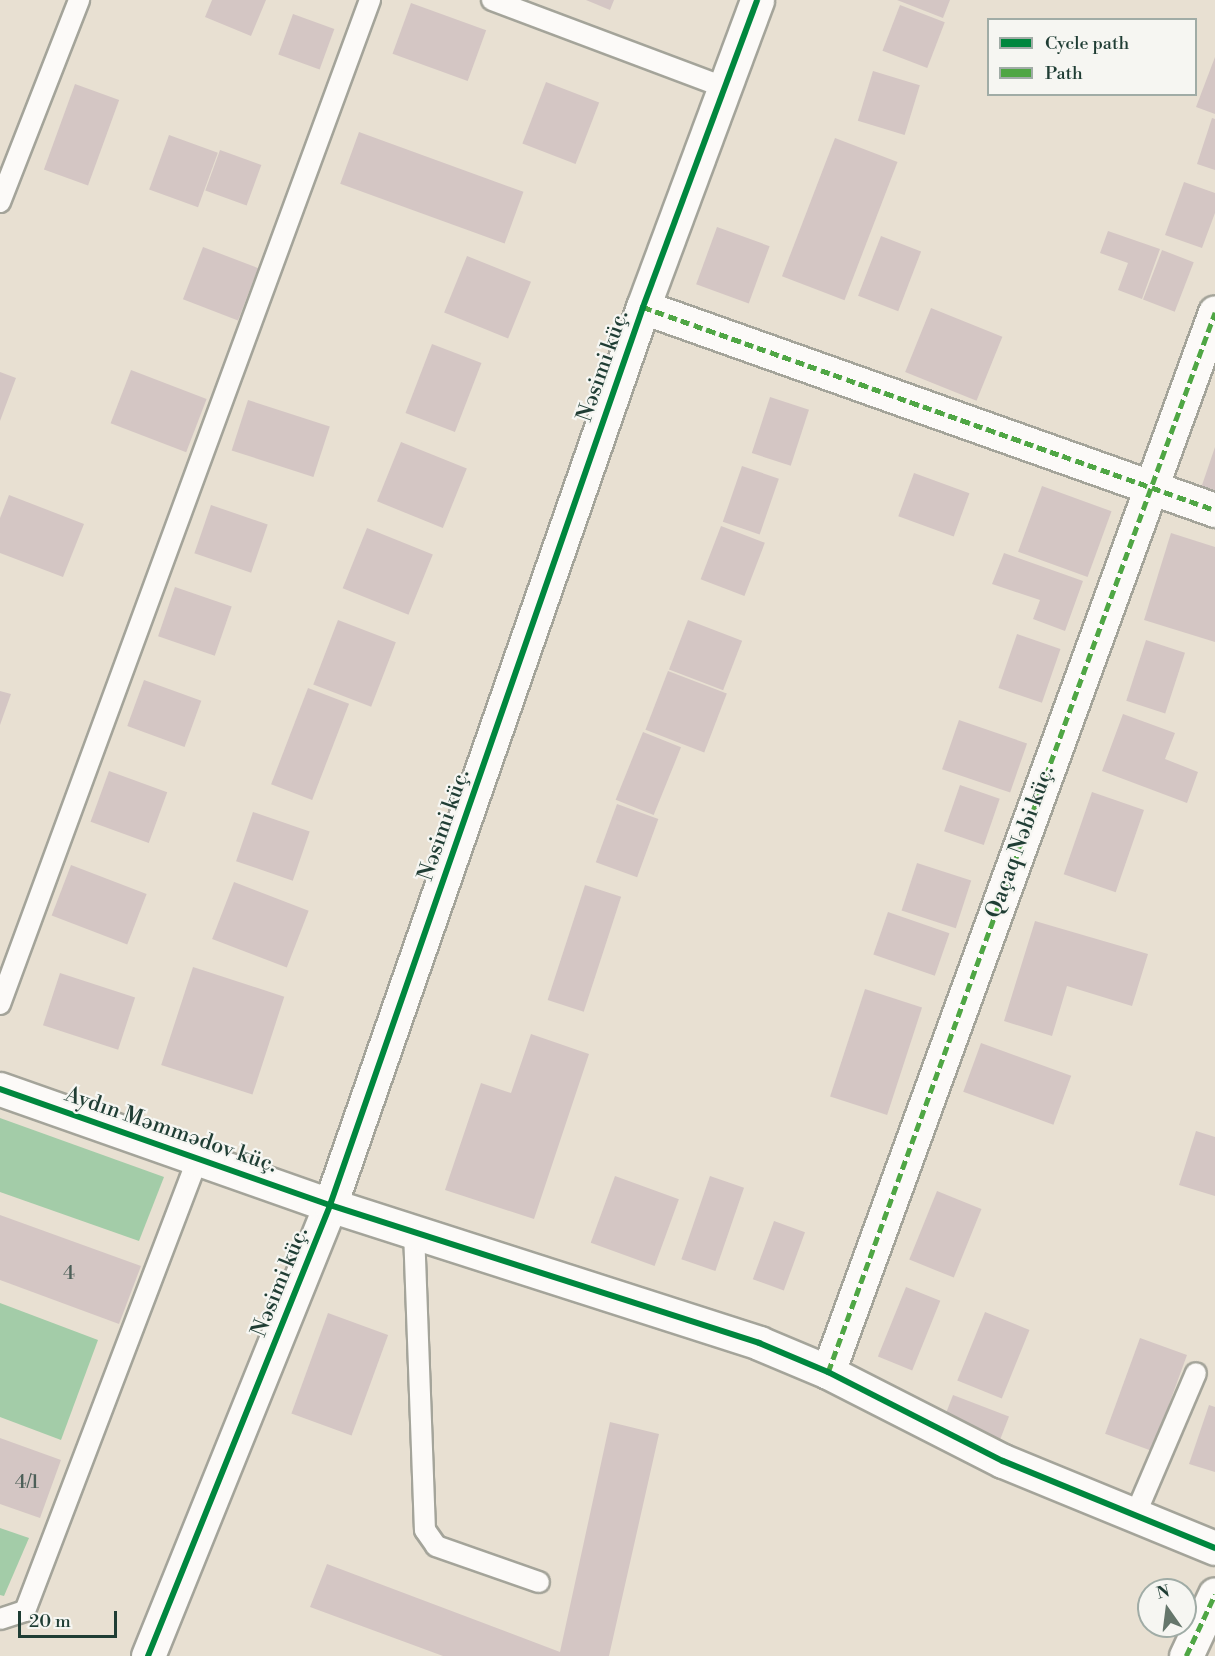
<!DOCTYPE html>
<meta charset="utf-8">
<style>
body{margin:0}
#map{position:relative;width:1215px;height:1656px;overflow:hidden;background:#e8e0d2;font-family:"Libre Bodoni",serif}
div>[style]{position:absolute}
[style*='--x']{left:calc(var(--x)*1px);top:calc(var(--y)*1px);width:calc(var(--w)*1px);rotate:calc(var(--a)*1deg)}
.forest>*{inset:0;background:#a3cca8}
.building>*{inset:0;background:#d4c6c4;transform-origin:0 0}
.roads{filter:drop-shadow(2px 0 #a4a49a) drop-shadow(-2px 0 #a4a49a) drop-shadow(0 2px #a4a49a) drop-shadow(0 -2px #a4a49a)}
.service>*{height:20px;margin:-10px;padding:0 10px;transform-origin:10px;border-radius:10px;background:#fcfaf8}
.minor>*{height:33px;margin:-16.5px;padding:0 16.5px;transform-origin:16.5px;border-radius:16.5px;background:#fcfaf8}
.tertiary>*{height:33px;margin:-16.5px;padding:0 16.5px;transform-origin:16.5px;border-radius:16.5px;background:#fcfaf8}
.quiet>*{height:4.5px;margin-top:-2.25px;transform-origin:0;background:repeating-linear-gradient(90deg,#4fa644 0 9px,transparent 0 13.5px)}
.cycleway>*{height:6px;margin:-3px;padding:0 3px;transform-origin:3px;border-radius:3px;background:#00873e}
span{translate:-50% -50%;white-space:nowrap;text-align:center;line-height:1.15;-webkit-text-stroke:4.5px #f6f6f2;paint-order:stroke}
.number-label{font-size:20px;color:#4c5f58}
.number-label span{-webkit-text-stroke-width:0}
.street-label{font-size:22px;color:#1f3d34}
.legend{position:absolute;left:987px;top:18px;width:210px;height:78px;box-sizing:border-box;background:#f6f6f2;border:2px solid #a0aca6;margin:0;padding:8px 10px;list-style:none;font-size:18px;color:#1f3d34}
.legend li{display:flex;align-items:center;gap:12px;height:30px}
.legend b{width:30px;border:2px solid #a0aca6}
.north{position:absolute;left:1137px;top:1578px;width:60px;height:60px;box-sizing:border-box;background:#f6f6f2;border:2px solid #a0aca6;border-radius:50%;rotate:346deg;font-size:16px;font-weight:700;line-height:24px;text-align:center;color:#1f3d34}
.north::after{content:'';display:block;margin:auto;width:21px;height:27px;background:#65766b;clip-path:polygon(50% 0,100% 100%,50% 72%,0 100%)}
.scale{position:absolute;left:18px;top:1611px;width:99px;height:27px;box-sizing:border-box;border:3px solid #1f3d34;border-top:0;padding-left:8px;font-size:18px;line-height:21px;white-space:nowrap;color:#1f3d34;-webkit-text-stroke:4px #f6f6f2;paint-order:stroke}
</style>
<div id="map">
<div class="forest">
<i style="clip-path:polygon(0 1118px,164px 1177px,139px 1241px,0 1192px)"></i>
<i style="clip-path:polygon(0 1303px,98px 1340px,61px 1440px,0 1417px)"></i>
<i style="clip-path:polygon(0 1528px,29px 1538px,4px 1596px,0 1595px)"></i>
</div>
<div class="building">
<i style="clip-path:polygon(212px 0,266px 0,251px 36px,205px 17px)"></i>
<i style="clip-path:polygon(586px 0,614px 0,610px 10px)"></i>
<i style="clip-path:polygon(897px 0,950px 0,943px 18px)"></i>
<i style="left:411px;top:3px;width:80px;height:54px;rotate:20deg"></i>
<i style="left:900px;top:5px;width:48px;height:49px;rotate:21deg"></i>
<i style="left:293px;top:14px;width:44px;height:43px;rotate:20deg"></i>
<i style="clip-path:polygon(1215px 57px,1215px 114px,1196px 107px)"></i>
<i style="left:873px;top:71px;width:49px;height:52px;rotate:17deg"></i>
<i style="left:546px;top:82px;width:57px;height:66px;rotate:21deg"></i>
<i style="left:75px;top:84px;width:47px;height:91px;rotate:20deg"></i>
<i style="clip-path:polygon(1212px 118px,1215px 119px,1215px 170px,1197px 164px)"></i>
<i style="left:359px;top:132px;width:175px;height:55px;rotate:20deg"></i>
<i style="left:169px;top:135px;width:52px;height:58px;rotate:20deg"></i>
<i style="left:835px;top:138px;width:67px;height:148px;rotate:21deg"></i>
<i style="left:220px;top:150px;width:44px;height:43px;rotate:20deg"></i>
<i style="clip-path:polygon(1184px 182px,1215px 193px,1215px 213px,1202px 248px,1165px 235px)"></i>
<i style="left:717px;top:227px;width:56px;height:61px;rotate:20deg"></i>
<i style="clip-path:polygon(1108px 231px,1160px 249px,1142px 299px,1118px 290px,1128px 263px,1100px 253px)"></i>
<i style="left:881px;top:236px;width:43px;height:64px;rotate:21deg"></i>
<i style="left:203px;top:247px;width:59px;height:56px;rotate:21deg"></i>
<i style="left:1162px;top:250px;width:34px;height:53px;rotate:21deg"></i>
<i style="left:467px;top:256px;width:69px;height:61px;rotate:22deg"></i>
<i style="left:931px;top:308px;width:77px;height:69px;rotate:22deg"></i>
<i style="left:432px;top:344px;width:53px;height:74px;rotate:21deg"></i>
<i style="left:131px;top:370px;width:81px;height:57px;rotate:21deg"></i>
<i style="clip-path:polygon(0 372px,16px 378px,0 421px)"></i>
<i style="left:770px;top:397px;width:41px;height:59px;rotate:18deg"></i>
<i style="left:248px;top:400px;width:86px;height:53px;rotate:18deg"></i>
<i style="left:401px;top:442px;width:71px;height:64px;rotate:22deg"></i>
<i style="clip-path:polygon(1215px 447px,1215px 496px,1200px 491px)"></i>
<i style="left:742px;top:466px;width:39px;height:59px;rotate:19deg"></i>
<i style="left:914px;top:473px;width:59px;height:46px;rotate:20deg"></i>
<i style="left:1042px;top:486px;width:74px;height:70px;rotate:20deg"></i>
<i style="clip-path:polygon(9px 495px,84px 524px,63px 577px,0 553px,0 518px)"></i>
<i style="left:211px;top:505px;width:60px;height:51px;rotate:19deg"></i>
<i style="left:721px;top:526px;width:47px;height:57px;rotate:21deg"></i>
<i style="left:367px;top:528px;width:71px;height:65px;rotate:22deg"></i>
<i style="clip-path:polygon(1171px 533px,1215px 547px,1215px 642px,1144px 620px)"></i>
<i style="clip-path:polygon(1004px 553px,1083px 581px,1065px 631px,1033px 619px,1040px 600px,992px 584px)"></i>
<i style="left:175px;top:587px;width:60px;height:52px;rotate:19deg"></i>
<i style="left:338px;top:620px;width:62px;height:69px;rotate:21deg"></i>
<i style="left:688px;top:620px;width:58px;height:53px;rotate:21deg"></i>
<i style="left:1017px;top:634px;width:46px;height:57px;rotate:19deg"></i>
<i style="left:1146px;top:640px;width:41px;height:64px;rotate:18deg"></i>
<i style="left:668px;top:671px;width:63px;height:63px;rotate:21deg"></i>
<i style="left:144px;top:680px;width:61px;height:49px;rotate:20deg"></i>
<i style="left:308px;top:688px;width:44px;height:103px;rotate:21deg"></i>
<i style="clip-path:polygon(0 691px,11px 694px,0 725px)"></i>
<i style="clip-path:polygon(1123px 714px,1175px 733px,1165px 759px,1198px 772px,1187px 803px,1102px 771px)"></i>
<i style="left:959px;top:720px;width:72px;height:52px;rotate:19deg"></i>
<i style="left:643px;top:732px;width:41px;height:73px;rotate:22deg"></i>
<i style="left:109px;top:771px;width:62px;height:54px;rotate:20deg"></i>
<i style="left:960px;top:785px;width:42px;height:49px;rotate:19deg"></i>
<i style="left:1092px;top:792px;width:55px;height:87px;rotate:19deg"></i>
<i style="left:617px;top:804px;width:44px;height:62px;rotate:20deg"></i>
<i style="left:253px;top:812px;width:60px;height:52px;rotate:19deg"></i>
<i style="left:917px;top:863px;width:57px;height:50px;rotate:18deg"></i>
<i style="left:71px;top:865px;width:81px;height:54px;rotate:21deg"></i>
<i style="left:234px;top:882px;width:80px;height:61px;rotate:21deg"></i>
<i style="left:585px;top:885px;width:38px;height:121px;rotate:18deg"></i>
<i style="left:888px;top:912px;width:65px;height:45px;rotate:19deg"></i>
<i style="clip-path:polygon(1035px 921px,1148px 954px,1132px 1006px,1067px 986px,1052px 1036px,1004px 1021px)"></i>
<i style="left:193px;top:967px;width:96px;height:103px;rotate:18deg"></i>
<i style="left:60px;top:973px;width:79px;height:55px;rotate:18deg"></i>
<i style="left:865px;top:989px;width:60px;height:113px;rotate:18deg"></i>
<i style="clip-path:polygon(531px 1034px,589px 1054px,534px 1219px,445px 1190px,481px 1083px,511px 1093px)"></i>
<i style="left:981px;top:1043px;width:96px;height:52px;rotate:20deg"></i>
<i style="clip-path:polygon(1196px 1131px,1215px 1137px,1215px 1196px,1179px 1185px)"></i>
<i style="left:615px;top:1176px;width:68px;height:71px;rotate:20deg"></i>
<i style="left:710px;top:1176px;width:36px;height:88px;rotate:19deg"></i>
<i style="left:937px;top:1191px;width:48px;height:74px;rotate:22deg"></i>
<i style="clip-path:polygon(0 1215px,141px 1266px,119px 1324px,0 1280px)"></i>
<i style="left:774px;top:1221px;width:33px;height:62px;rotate:20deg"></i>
<i style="left:906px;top:1287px;width:37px;height:75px;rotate:22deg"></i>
<i style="left:985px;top:1312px;width:48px;height:74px;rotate:22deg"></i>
<i style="left:328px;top:1313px;width:64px;height:107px;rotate:20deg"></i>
<i style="left:1140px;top:1338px;width:50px;height:102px;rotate:20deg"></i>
<i style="left:953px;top:1395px;width:60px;height:25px;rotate:21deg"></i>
<i style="clip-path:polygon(1209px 1405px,1215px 1407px,1215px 1472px,1189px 1464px)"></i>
<i style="clip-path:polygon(610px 1422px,659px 1434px,609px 1656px,443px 1656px,310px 1607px,327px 1564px,560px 1652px)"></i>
<i style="clip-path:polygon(0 1438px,61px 1460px,40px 1518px,0 1504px)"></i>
</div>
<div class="roads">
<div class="service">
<i style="--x:492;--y:0;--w:247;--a:20.6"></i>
<i style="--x:0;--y:202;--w:217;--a:-68.6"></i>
<i style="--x:0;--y:1004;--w:1070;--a:-69.77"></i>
<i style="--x:414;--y:1231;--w:299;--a:87.9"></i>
<i style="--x:425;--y:1530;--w:19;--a:55"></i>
<i style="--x:436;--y:1546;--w:109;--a:19.3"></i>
<i style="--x:1136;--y:1513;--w:152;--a:-66.8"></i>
<i style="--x:0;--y:1619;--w:26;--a:-18"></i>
<i style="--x:25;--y:1611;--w:485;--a:-69.1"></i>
</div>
<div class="minor">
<i style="--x:643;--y:307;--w:607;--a:19.54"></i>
<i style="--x:828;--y:1372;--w:1128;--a:-69.94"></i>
<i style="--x:148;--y:1656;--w:486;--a:-68"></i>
<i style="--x:330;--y:1205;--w:451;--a:17.8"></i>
<i style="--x:759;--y:1343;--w:75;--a:22.8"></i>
<i style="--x:828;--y:1372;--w:196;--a:27"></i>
<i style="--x:1003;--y:1461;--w:229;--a:22.3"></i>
<i style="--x:1186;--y:1656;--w:68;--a:-64.9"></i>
</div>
<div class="tertiary">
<i style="--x:0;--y:1089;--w:350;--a:19.4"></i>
<i style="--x:330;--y:1205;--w:951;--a:-70.78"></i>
<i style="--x:643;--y:307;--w:327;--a:-69.6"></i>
</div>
</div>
<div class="quiet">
<i style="--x:643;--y:307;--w:607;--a:19.54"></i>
<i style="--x:828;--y:1372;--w:1128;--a:-69.94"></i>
<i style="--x:1186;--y:1656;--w:68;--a:-64.9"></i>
</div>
<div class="cycleway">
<i style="--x:0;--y:1089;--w:350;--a:19.4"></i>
<i style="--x:330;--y:1205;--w:451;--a:17.8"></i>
<i style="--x:759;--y:1343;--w:75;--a:22.8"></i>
<i style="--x:828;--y:1372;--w:196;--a:27"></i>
<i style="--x:1003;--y:1461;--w:229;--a:22.3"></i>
<i style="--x:148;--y:1656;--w:486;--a:-68"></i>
<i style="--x:330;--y:1205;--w:951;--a:-70.78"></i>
<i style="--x:643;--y:307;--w:327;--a:-69.6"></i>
</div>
<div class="number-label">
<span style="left:69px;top:1273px">4</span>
<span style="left:27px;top:1482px">4/1</span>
</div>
<div class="street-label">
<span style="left:603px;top:366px;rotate:-71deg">Nəsimi küç.</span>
<span style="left:444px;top:825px;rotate:-71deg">Nəsimi küç.</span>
<span style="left:1020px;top:842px;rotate:-70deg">Qaçaq Nəbi küç.</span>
<span style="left:171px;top:1130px;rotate:19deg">Aydın Məmmədov küç.</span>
<span style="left:280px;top:1282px;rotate:-68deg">Nəsimi küç.</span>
</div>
<ul class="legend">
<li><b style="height:8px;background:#00873e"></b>Cycle path</li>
<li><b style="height:8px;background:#4fa644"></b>Path</li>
</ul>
<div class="north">N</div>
<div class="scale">20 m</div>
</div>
